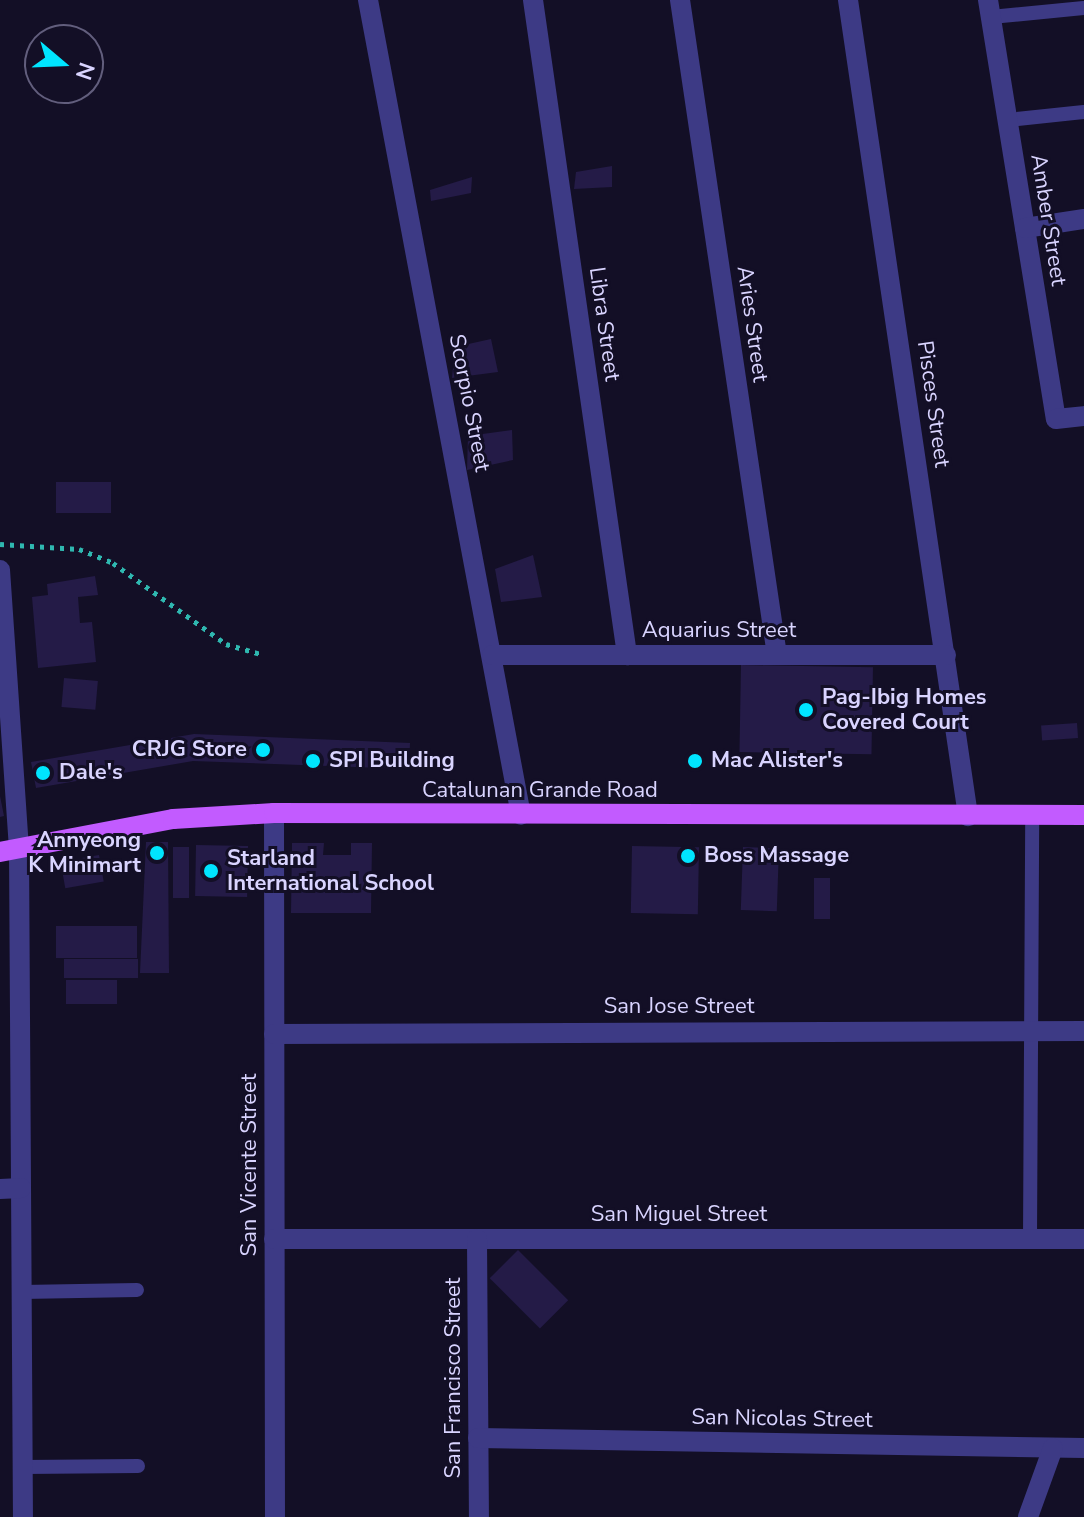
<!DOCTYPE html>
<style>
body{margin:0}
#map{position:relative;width:1084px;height:1517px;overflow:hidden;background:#130f26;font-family:"Nunito Sans",sans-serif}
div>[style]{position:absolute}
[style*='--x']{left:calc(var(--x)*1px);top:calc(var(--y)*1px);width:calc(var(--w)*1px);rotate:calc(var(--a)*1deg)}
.building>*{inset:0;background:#241b47;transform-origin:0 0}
.path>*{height:5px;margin-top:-2.5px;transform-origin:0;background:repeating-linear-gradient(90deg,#2fb8b0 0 4px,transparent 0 10px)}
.lane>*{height:14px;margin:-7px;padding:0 7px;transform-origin:7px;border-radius:7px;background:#3d3a85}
.street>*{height:20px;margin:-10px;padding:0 10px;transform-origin:10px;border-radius:10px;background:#3d3a85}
.primary>*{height:20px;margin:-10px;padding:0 10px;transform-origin:10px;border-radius:10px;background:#c25bff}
.dots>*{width:22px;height:22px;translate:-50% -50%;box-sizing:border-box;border:4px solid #130f26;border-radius:50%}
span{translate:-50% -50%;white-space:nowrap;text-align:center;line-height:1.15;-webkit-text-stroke:6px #130f26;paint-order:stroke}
.street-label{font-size:22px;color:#d9d4ff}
.poi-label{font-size:22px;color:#d9d4ff;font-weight:700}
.left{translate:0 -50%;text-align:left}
.right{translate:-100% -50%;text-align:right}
.north{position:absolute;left:24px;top:24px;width:80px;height:80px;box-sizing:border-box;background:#130f26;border:2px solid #625e7d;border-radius:50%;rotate:109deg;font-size:22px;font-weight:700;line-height:32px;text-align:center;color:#d9d4ff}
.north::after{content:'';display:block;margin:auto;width:28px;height:36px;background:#00e5ff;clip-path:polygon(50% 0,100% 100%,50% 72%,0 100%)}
</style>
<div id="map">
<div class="building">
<i style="clip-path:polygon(612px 166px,612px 187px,574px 189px,576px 172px)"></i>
<i style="clip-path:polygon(472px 177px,471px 193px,431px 201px,430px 190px)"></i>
<i style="clip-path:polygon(491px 339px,498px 372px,452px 378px,455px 347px)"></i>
<i style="clip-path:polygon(512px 430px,513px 460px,467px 470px,468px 436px)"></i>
<i style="left:56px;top:482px;width:55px;height:31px"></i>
<i style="clip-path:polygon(533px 555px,542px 597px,501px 602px,495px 569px)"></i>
<i style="clip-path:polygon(95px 576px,98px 595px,78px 597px,80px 623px,92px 622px,96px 662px,38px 668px,32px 597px,48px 595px,47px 584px)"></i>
<i style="left:741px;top:665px;width:132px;height:87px;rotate:1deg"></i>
<i style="left:64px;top:678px;width:34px;height:29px;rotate:5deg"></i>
<i style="left:1077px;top:723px;width:15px;height:36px;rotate:86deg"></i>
<i style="clip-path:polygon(194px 734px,410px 743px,409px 769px,193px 761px,36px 788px,31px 762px)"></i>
<i style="clip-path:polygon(0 796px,4px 816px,0 817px)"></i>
<i style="clip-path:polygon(146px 842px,168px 842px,169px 973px,140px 973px)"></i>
<i style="clip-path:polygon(292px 843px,324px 843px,323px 855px,351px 855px,351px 843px,372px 843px,371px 913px,291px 913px)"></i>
<i style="left:196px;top:845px;width:52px;height:51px;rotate:1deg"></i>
<i style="left:632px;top:846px;width:67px;height:67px;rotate:1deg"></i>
<i style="left:173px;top:847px;width:16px;height:51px"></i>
<i style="left:743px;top:847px;width:36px;height:63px;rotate:2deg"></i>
<i style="left:99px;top:855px;width:27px;height:39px;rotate:80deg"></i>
<i style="left:814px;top:878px;width:16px;height:41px"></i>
<i style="left:56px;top:926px;width:81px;height:32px"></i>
<i style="left:138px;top:959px;width:19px;height:74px;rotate:90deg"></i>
<i style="left:66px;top:980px;width:51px;height:24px"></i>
<i style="left:518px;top:1250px;width:71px;height:40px;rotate:45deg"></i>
</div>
<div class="path">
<i style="--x:0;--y:544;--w:79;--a:3.6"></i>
<i style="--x:79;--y:549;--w:37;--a:22"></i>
<i style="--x:113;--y:563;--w:139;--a:35.6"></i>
<i style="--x:226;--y:644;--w:36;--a:16"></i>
</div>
<div class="lane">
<i style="--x:991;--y:17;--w:93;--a:-5.5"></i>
<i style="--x:1008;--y:120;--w:76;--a:-6"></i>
<i style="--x:1030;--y:1239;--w:424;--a:-89.7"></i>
<i style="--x:22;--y:1292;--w:115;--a:-1"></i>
<i style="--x:23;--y:1467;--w:115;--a:-0.5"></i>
</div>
<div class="street">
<i style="--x:368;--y:0;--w:829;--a:79.37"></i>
<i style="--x:533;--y:0;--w:662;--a:81.83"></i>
<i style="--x:680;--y:0;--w:662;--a:81.58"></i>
<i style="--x:848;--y:0;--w:825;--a:81.63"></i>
<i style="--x:988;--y:0;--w:424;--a:80.8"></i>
<i style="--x:1056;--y:419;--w:28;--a:-6"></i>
<i style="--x:1025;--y:228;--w:60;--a:-8.7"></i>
<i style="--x:0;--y:570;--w:279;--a:86.1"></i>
<i style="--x:19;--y:848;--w:669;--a:89.66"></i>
<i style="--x:492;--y:655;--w:454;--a:0"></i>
<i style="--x:274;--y:813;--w:704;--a:89.92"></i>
<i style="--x:274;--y:1034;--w:810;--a:-0.21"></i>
<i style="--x:0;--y:1189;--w:21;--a:-3"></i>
<i style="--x:274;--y:1239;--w:810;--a:0"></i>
<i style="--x:477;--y:1239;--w:278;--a:89.6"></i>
<i style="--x:478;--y:1438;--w:606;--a:0.95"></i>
<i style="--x:1028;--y:1517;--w:73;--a:-70.1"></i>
</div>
<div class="primary">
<i style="--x:0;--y:852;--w:176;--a:-10.8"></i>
<i style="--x:173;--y:819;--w:101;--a:-3.4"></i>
<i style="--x:274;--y:813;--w:810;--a:0.14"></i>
</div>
<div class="dots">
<i style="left:806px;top:710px;background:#00e5ff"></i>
<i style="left:263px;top:750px;background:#00e5ff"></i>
<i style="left:313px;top:761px;background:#00e5ff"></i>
<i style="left:695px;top:761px;background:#00e5ff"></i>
<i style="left:43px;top:773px;background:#00e5ff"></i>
<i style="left:157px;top:853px;background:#00e5ff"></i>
<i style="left:688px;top:856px;background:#00e5ff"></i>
<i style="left:211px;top:871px;background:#00e5ff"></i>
</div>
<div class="street-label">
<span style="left:1048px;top:220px;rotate:81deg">Amber Street</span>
<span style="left:604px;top:324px;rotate:82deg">Libra Street</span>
<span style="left:752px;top:324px;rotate:82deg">Aries Street</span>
<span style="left:469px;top:403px;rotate:79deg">Scorpio Street</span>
<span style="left:933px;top:404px;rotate:82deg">Pisces Street</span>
<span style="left:719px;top:631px">Aquarius Street</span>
<span style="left:540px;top:791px">Catalunan Grande Road</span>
<span style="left:679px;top:1007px">San Jose Street</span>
<span style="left:250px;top:1165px;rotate:-90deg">San Vicente Street</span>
<span style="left:679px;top:1215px">San Miguel Street</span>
<span style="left:454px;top:1378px;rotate:-90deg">San Francisco Street</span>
<span style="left:782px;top:1419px;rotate:1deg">San Nicolas Street</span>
</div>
<div class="poi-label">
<span class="left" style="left:822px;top:710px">Pag-Ibig Homes<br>Covered Court</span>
<span class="right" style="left:247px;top:750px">CRJG Store</span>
<span class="left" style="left:329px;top:761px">SPI Building</span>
<span class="left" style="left:711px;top:761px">Mac Alister's</span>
<span class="left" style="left:59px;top:773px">Dale's</span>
<span class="right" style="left:141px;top:853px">Annyeong<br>K Minimart</span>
<span class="left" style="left:704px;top:856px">Boss Massage</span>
<span class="left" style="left:227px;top:871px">Starland<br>International School</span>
</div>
<div class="north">N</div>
</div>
